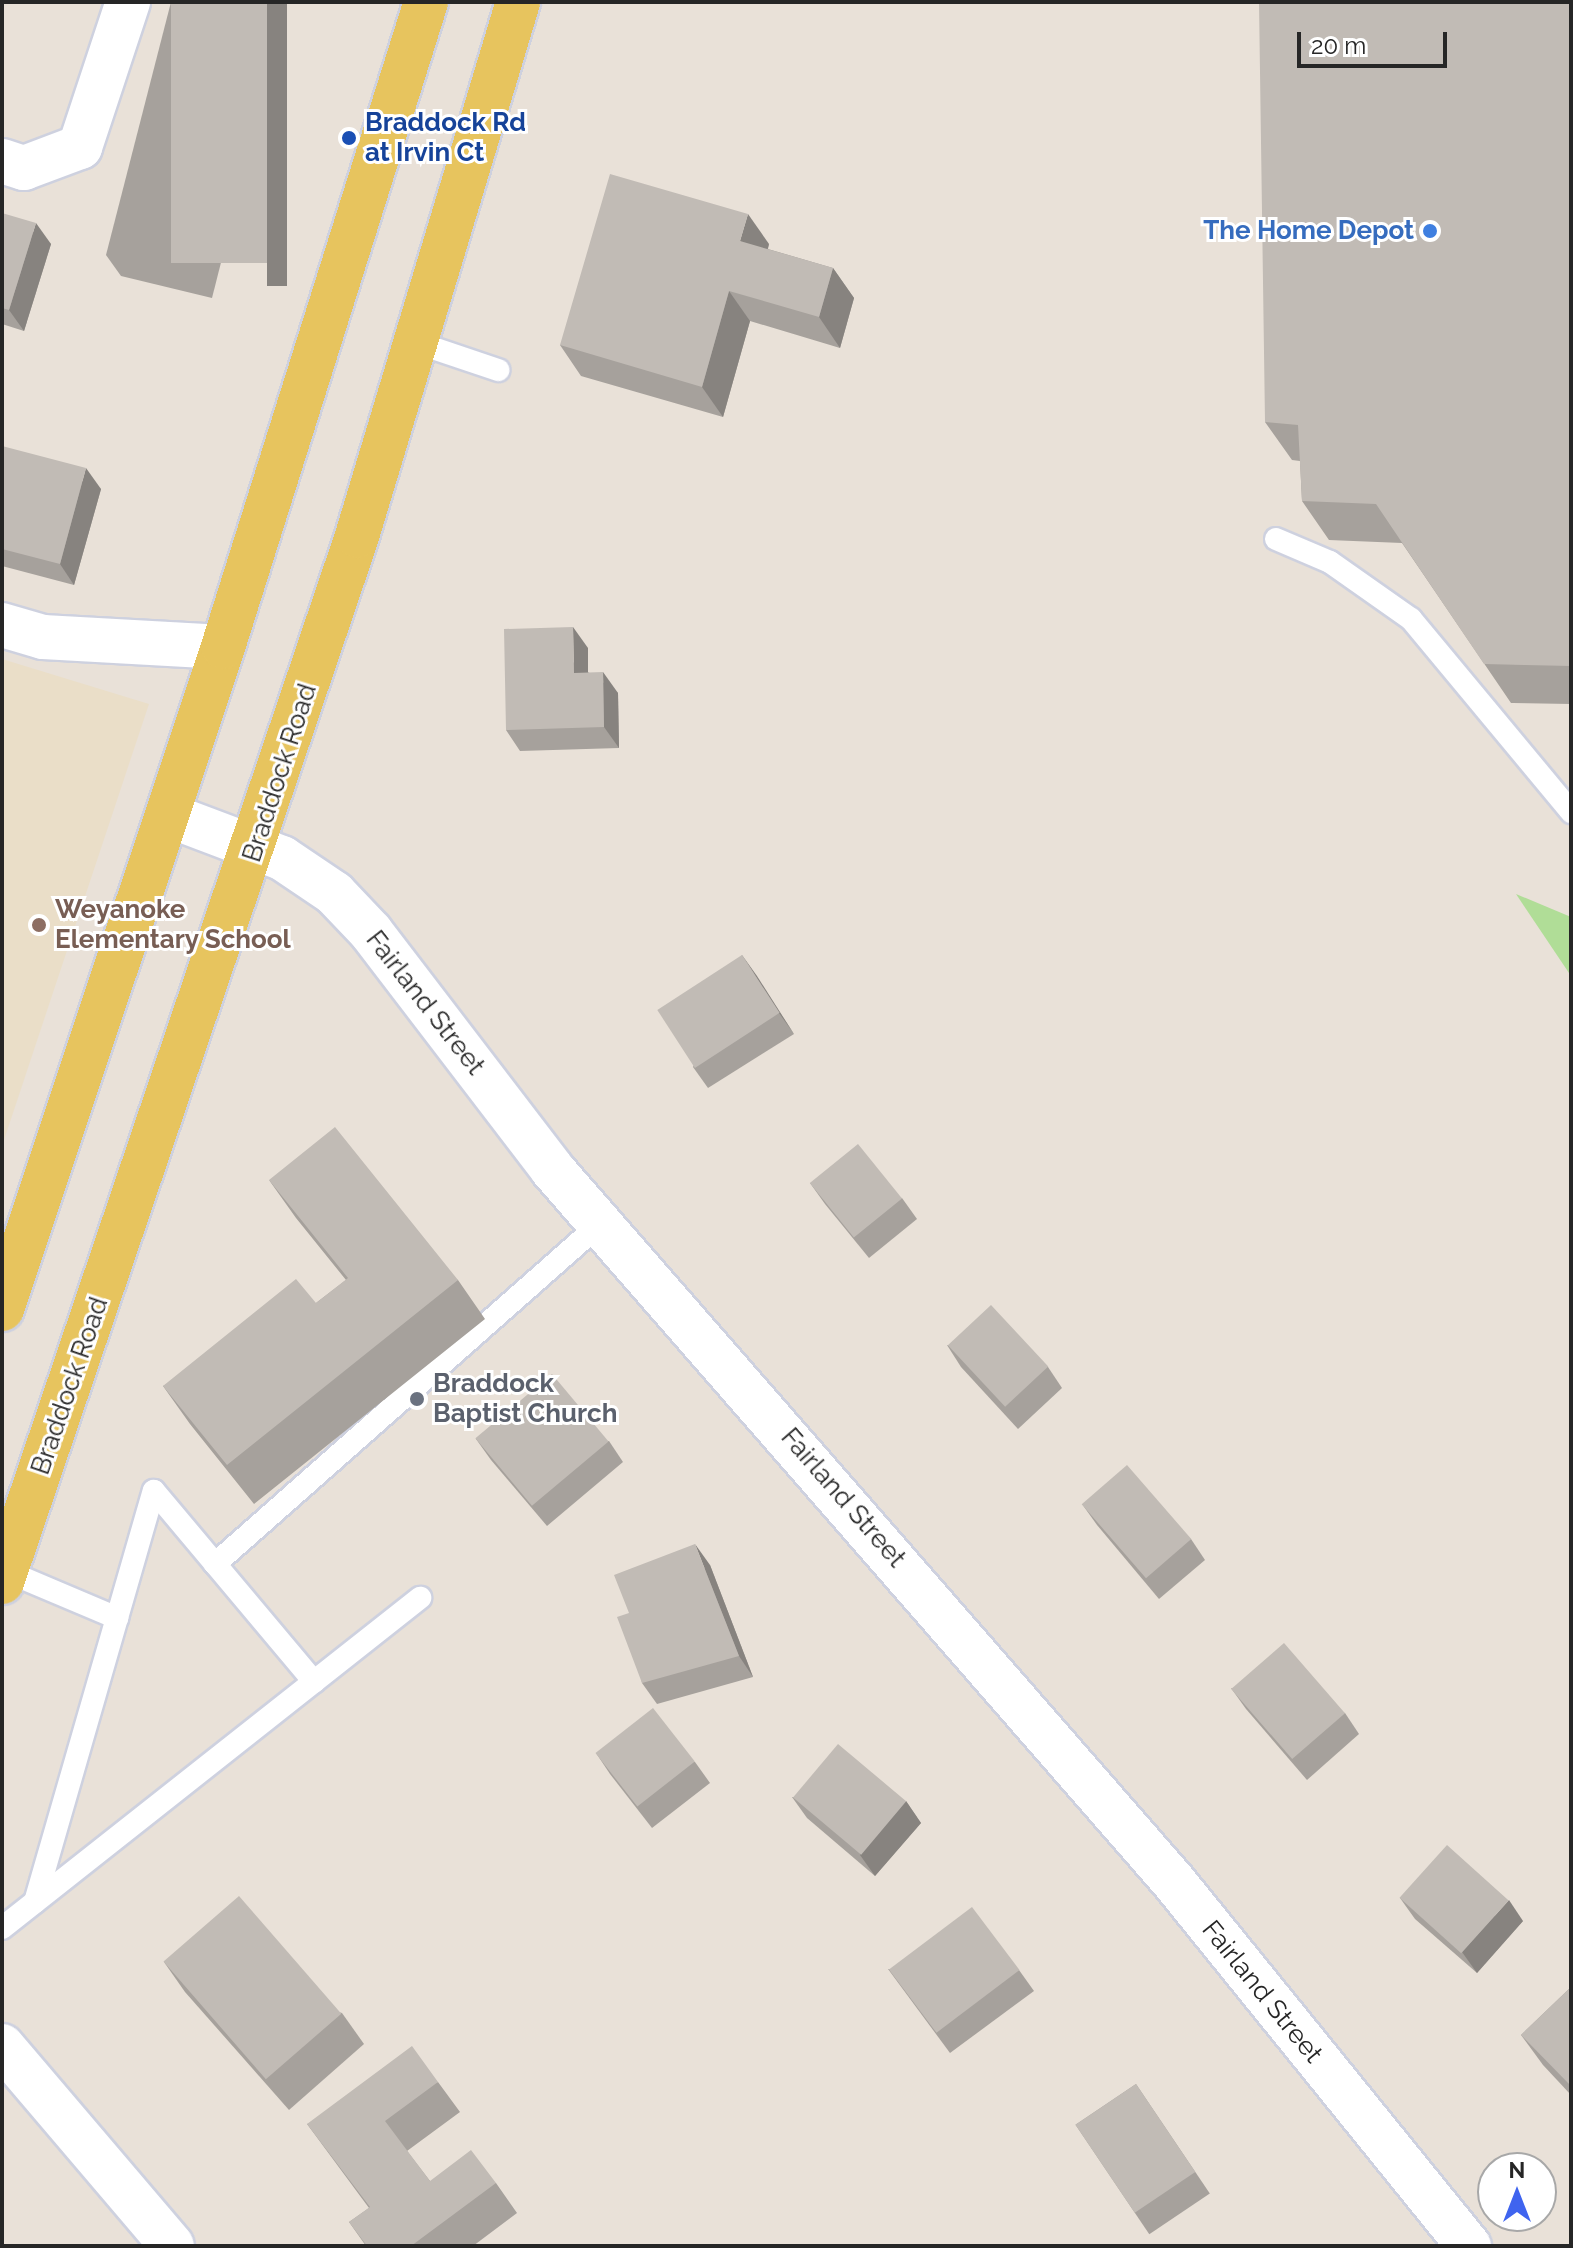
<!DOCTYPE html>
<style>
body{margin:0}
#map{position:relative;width:1573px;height:2248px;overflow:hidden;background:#e9e1d8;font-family:Raleway,sans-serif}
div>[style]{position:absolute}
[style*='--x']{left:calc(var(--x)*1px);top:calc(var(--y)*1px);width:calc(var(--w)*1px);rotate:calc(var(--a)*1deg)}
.education>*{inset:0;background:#eadec8}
.green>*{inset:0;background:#b0dd97}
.roads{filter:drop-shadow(2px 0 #ced1df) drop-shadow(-2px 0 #ced1df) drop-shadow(0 2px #ced1df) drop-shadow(0 -2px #ced1df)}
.lane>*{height:22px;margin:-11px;padding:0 11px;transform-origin:11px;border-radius:11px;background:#fff}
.street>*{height:44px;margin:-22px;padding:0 22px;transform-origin:22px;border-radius:22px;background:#fff}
.secondary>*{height:44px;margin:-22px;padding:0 22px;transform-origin:22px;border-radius:22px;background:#fff}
.primary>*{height:44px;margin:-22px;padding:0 22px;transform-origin:22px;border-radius:22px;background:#e7c45e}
.wall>*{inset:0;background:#a6a19c;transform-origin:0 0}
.shaded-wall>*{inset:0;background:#87837f;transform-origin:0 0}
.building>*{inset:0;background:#c1bbb5;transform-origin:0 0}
.dots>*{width:22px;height:22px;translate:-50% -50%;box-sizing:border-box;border:4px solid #fff;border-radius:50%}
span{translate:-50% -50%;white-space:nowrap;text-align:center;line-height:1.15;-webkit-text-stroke:6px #fff;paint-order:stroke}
.transit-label{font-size:26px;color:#164399;font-weight:700}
.left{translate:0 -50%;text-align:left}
.shop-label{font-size:26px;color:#366cbe;font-weight:700}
.right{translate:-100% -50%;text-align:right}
.street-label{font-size:26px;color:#262626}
.education-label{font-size:26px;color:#785e54;font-weight:700}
.worship-label{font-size:26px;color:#5b616d;font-weight:700}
.frame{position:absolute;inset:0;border:4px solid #262626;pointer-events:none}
.north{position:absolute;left:1477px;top:2152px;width:80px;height:80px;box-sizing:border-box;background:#fff;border:2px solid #a8a8a8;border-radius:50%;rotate:0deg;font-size:22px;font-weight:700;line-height:32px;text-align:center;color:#262626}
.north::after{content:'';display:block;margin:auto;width:28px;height:36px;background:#3f64ef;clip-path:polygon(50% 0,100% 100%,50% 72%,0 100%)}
.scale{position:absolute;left:1297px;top:32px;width:150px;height:36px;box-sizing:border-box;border:4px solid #262626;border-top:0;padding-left:10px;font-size:24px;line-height:28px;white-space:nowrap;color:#262626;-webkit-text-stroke:6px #fff;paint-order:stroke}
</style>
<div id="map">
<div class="education">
<i style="clip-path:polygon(2px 659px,149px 704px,2px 1146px)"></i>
</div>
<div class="green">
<i style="clip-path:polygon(1516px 894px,1571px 917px,1571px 976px)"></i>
</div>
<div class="roads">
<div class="lane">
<i style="--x:415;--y:342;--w:88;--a:18.6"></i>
<i style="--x:1276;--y:539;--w:59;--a:23.1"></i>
<i style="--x:1330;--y:562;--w:99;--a:35.1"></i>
<i style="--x:1411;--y:619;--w:251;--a:50.3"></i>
<i style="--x:215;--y:1564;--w:515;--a:-41.46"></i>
<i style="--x:6;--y:1571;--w:121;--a:22.9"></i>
<i style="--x:35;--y:1902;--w:428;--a:-73.9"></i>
<i style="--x:154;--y:1491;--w:249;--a:50"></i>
<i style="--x:2;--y:1928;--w:533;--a:-38.29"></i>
</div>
<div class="street">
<i style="--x:2;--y:161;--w:23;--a:18"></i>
<i style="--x:24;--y:168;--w:60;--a:-20.6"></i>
<i style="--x:80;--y:147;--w:153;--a:-71.7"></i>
<i style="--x:2;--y:625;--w:43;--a:16.3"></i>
<i style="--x:43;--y:637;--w:180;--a:3.2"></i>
<i style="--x:168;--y:815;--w:122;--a:20.7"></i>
<i style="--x:282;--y:858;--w:63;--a:33.9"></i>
<i style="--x:334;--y:893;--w:54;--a:46.5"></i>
<i style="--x:371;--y:932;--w:298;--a:52.6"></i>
<i style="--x:552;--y:1169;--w:946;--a:48.9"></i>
<i style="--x:1174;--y:1882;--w:469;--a:51"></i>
</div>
<div class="secondary">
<i style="--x:2;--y:2046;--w:262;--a:49.6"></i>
</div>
<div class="primary">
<i style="--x:2;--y:1309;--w:698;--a:-71.54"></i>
<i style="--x:223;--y:647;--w:676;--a:-72.53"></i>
<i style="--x:2;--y:1582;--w:1105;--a:-71.25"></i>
<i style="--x:357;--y:536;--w:558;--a:-73.22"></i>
</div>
</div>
<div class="wall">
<i style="clip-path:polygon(171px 2px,287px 2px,212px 298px,121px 276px,106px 255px)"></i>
<i style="clip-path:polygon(1571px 2px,1571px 704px,1511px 703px,1402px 543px,1329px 540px,1302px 501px,1300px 461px,1292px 460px,1265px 422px)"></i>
<i style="clip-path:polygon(2px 213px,51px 244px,24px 331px,2px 324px)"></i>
<i style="clip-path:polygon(769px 244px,768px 249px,833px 268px,854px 298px,840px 348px,750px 321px,723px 417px,581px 376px,560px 345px)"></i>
<i style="clip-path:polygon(2px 446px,101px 489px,74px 585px,2px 566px)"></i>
<i style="clip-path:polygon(588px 648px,588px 672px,618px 693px,619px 748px,520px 751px,506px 730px)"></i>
<i style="clip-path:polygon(742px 955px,794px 1034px,708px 1088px,693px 1067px)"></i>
<i style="clip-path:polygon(269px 1180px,458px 1280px,485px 1319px,254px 1504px,190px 1424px,163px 1386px,316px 1303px,346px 1280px,296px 1218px)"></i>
<i style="clip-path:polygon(810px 1183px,902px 1198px,917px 1219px,869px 1258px,825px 1204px)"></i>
<i style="clip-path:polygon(947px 1345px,1048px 1367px,1062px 1388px,1018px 1429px,961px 1367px)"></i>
<i style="clip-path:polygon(476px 1439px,609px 1441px,623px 1462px,547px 1526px,491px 1460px)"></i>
<i style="clip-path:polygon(1082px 1504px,1191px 1539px,1205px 1560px,1159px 1599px,1097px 1525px)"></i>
<i style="clip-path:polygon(710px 1565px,753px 1677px,657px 1704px,642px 1683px,629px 1613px)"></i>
<i style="clip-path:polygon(1231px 1688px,1345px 1713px,1359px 1734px,1307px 1780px,1246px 1709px)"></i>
<i style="clip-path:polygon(596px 1753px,695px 1762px,710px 1783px,652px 1828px,610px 1774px)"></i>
<i style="clip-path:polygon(792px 1797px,906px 1801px,921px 1823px,875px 1876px,807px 1818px)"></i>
<i style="clip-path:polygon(1400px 1898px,1523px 1921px,1477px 1973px,1415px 1919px)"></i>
<i style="clip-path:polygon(164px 1962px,342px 2013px,364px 2044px,289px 2110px,185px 1992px)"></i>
<i style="clip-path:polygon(888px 1969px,1019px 1970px,1034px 1991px,950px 2053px)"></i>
<i style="clip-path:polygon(1571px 1987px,1571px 2095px,1543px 2065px,1521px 2035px)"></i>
<i style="clip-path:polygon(438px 2082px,460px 2112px,407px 2151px,430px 2181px,496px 2183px,517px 2213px,473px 2246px,366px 2246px,349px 2222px,369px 2208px,307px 2124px)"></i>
<i style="left:1136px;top:2084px;width:132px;height:73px;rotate:56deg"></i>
</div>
<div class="shaded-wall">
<i style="left:267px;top:2px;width:20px;height:284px"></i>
<i style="clip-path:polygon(748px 214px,769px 244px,761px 272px,740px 241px)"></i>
<i style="clip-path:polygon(36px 223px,51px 244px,24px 331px,9px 310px)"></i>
<i style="clip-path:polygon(833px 268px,854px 298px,840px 348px,819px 317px)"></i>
<i style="clip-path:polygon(729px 291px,750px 321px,723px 417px,702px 387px)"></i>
<i style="clip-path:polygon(86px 468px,101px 489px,74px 585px,60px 564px)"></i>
<i style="clip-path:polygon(573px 627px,588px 648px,588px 694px,574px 673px)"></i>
<i style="clip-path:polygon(603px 672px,618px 693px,619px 748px,604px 727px)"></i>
<i style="clip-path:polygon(742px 955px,757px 976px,794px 1034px,779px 1013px)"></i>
<i style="clip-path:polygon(695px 1544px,710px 1565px,753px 1677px,739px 1656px)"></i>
<i style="clip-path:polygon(906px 1801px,921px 1823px,875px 1876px,860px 1855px)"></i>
<i style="clip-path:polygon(1509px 1900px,1523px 1921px,1477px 1973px,1462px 1952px)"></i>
</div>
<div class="building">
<i style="left:171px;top:2px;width:96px;height:261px"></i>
<i style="clip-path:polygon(1259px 2px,1571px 2px,1571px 666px,1484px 664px,1376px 504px,1302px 501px,1298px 425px,1265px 422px)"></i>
<i style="clip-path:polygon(610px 174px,748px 214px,740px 241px,833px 268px,819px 317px,729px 291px,702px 387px,560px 345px)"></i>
<i style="clip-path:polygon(2px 213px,36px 223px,9px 310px,2px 308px)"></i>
<i style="clip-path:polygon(2px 446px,86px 468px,60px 564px,2px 549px)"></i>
<i style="clip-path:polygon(573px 627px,574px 673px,603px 672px,604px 727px,506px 730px,504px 629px)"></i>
<i style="left:742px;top:955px;width:69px;height:101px;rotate:57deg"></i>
<i style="clip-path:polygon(335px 1127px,458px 1280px,227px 1465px,163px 1386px,296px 1279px,316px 1303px,348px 1278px,269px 1180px)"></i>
<i style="left:858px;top:1144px;width:70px;height:62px;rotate:51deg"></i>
<i style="left:991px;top:1305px;width:84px;height:59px;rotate:47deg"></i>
<i style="left:552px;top:1374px;width:88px;height:100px;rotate:50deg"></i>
<i style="left:1127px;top:1465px;width:98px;height:60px;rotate:49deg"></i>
<i style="clip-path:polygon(695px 1544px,739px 1656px,642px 1683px,617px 1617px,629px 1613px,614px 1575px)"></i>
<i style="left:1284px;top:1643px;width:93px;height:70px;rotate:49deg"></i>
<i style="left:653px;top:1708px;width:68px;height:73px;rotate:52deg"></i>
<i style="left:838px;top:1744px;width:89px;height:70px;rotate:40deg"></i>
<i style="left:1447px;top:1845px;width:83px;height:71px;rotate:42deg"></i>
<i style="left:239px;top:1896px;width:156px;height:100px;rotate:49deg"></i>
<i style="left:972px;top:1907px;width:79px;height:104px;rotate:53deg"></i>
<i style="clip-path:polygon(1571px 1987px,1571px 2086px,1521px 2035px)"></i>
<i style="clip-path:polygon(412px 2046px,438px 2082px,385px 2121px,430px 2181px,471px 2150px,496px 2183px,411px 2246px,367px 2246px,349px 2222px,370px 2207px,307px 2124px)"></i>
<i style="left:1136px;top:2084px;width:106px;height:73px;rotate:56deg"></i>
</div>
<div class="dots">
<i style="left:349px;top:138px;background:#1a4fb4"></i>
<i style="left:1430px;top:231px;background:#3f7fe0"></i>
<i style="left:39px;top:925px;background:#8d6e63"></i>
<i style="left:417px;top:1399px;background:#6b7280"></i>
</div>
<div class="transit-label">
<span class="left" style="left:365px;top:138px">Braddock Rd<br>at Irvin Ct</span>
</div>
<div class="shop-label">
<span class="right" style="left:1414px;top:231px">The Home Depot</span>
</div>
<div class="street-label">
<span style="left:280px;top:773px;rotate:-72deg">Braddock Road</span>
<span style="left:425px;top:1003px;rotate:52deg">Fairland Street</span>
<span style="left:70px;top:1386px;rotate:-71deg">Braddock Road</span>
<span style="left:843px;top:1498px;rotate:49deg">Fairland Street</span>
<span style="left:1262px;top:1992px;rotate:51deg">Fairland Street</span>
</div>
<div class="education-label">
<span class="left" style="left:55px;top:925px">Weyanoke<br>Elementary School</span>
</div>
<div class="worship-label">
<span class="left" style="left:433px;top:1399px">Braddock<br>Baptist Church</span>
</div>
<div class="frame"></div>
<div class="north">N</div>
<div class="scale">20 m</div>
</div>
